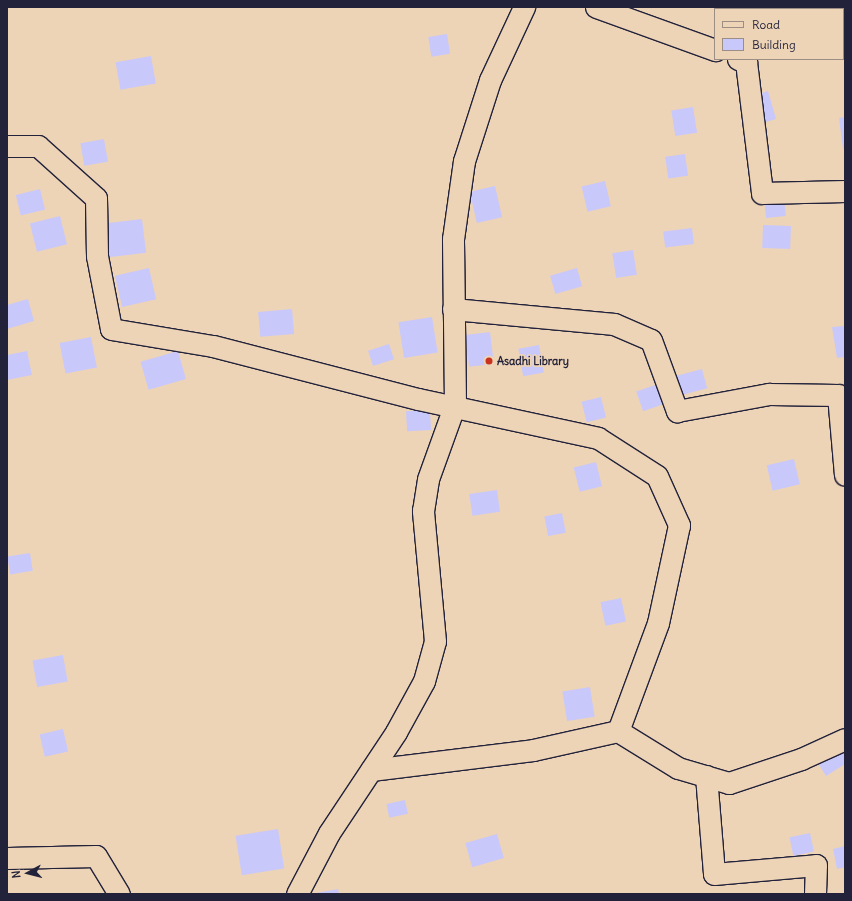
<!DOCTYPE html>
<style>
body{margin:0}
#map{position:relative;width:852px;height:901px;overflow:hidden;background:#eed4b6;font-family:Delius,sans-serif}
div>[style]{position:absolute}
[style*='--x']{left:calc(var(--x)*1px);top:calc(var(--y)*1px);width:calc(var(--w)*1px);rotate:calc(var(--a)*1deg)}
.building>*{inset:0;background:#c9c8fa;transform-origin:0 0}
.roads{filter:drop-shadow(1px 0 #22223b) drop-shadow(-1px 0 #22223b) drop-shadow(0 1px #22223b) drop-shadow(0 -1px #22223b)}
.minor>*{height:21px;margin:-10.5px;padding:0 10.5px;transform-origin:10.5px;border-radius:10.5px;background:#eed4b6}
.dots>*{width:11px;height:11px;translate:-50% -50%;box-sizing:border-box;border:2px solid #eed4b6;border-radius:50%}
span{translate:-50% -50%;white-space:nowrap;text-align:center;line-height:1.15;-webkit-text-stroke:3.5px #eed4b6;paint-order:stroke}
.poi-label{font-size:11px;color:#22223b;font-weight:700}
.left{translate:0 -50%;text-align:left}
.frame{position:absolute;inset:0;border:8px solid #22223b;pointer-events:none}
.legend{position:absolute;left:714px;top:8px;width:130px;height:52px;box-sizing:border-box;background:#eed4b6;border:1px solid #9c8d85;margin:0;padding:5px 7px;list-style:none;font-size:12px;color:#22223b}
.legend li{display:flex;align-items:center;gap:8px;height:20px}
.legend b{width:20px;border:1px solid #9c8d85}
.north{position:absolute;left:8px;top:853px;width:40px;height:40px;-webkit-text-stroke:3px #eed4b6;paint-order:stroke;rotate:263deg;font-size:11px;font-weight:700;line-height:16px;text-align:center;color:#22223b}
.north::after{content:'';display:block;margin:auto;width:14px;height:18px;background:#22223b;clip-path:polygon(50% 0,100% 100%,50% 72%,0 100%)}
</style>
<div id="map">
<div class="building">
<i style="left:718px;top:7px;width:26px;height:2px"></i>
<i style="clip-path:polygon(843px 27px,845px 34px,843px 49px)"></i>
<i style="left:447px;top:34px;width:20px;height:19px;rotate:81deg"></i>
<i style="left:151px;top:56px;width:28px;height:36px;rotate:80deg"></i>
<i style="left:768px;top:91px;width:29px;height:24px;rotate:74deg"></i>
<i style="left:693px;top:107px;width:26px;height:22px;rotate:81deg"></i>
<i style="clip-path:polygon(845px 117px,845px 149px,843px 149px,839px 118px)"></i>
<i style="left:104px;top:139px;width:23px;height:24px;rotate:80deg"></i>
<i style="left:685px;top:154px;width:22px;height:20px;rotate:82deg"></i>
<i style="left:605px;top:181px;width:26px;height:24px;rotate:77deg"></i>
<i style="left:495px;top:186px;width:32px;height:26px;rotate:77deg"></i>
<i style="left:40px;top:189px;width:21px;height:25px;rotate:76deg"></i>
<i style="left:784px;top:198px;width:18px;height:20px;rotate:84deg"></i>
<i style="left:60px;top:216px;width:29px;height:31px;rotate:76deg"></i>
<i style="left:142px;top:219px;width:34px;height:40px;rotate:83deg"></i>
<i style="left:763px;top:225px;width:28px;height:23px;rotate:2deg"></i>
<i style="left:692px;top:228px;width:16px;height:29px;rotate:83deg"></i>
<i style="left:633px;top:250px;width:25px;height:21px;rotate:81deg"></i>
<i style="left:149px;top:268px;width:32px;height:35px;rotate:77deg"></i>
<i style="left:577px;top:268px;width:19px;height:28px;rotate:74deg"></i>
<i style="clip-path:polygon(28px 299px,34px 321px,7px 329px,7px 305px)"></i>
<i style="left:292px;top:309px;width:25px;height:34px;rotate:85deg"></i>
<i style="left:432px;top:317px;width:36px;height:34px;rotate:81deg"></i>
<i style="clip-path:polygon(845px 326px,845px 357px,837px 358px,832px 327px)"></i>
<i style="left:490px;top:332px;width:32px;height:25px;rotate:83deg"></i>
<i style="left:91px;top:337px;width:31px;height:32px;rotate:79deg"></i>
<i style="left:389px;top:344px;width:16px;height:22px;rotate:72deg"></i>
<i style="left:539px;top:345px;width:28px;height:21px;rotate:80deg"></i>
<i style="clip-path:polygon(27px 351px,32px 375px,7px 380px,7px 355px)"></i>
<i style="left:178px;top:351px;width:29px;height:39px;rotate:74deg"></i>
<i style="left:702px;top:369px;width:20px;height:28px;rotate:75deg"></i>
<i style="left:658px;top:384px;width:21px;height:23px;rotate:71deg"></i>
<i style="left:601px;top:397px;width:21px;height:20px;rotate:76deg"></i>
<i style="left:430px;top:410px;width:20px;height:24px;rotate:87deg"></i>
<i style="left:794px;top:459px;width:26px;height:28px;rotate:77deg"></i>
<i style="left:596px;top:462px;width:25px;height:23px;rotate:76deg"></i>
<i style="left:497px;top:490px;width:22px;height:28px;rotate:82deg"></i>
<i style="left:562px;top:513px;width:20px;height:18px;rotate:79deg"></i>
<i style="left:30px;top:553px;width:18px;height:23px;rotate:81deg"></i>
<i style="left:621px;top:598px;width:24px;height:21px;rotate:78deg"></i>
<i style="left:63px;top:655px;width:27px;height:31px;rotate:80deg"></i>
<i style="left:590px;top:687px;width:30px;height:28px;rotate:81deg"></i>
<i style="left:63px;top:729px;width:23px;height:24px;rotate:77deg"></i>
<i style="clip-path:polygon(845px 742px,845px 764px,826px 776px,816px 760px)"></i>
<i style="left:405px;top:800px;width:14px;height:19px;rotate:78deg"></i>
<i style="left:278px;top:829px;width:40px;height:43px;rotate:81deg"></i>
<i style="left:810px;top:833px;width:19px;height:21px;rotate:78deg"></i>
<i style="left:497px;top:834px;width:25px;height:33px;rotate:74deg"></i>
<i style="clip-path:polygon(845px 846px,845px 867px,837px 869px,833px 849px)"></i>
<i style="clip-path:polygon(338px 889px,339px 894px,316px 894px,316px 893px)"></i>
</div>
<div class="roads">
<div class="minor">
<i style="--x:596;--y:7;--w:127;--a:19.9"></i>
<i style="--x:738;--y:59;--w:9;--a:21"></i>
<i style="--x:746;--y:62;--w:132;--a:83"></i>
<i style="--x:762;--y:193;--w:83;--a:-1.4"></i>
<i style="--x:7;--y:146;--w:31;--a:0"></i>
<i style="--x:38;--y:146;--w:78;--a:41.9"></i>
<i style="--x:96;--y:198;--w:58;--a:89"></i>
<i style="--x:97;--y:256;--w:74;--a:79.1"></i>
<i style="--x:111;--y:329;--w:103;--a:9.5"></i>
<i style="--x:213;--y:346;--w:212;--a:14.5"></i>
<i style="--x:418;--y:399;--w:184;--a:12.2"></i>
<i style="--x:598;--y:438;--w:70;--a:32.8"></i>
<i style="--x:657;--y:476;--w:54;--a:65.8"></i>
<i style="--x:679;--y:525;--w:100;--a:102.1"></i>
<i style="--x:658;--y:623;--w:115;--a:110.3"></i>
<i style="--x:453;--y:309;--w:162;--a:5.3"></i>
<i style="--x:614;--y:324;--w:40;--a:23.4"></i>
<i style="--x:651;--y:340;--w:76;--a:69.9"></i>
<i style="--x:677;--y:411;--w:94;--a:-10.5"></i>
<i style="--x:769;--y:394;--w:69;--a:0.8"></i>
<i style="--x:838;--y:395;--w:80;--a:85"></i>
<i style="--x:371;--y:770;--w:163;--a:-7"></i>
<i style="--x:533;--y:750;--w:87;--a:-12.6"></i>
<i style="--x:618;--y:731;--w:70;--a:31.7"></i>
<i style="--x:678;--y:768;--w:53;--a:16.4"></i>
<i style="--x:729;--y:783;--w:76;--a:-18.4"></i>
<i style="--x:801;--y:759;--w:48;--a:-24.4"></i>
<i style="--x:706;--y:776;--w:98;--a:85.3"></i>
<i style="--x:714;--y:874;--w:102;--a:-5"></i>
<i style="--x:816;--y:865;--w:29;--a:92"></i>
<i style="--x:7;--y:858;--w:89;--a:-1.3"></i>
<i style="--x:96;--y:856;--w:44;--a:58.8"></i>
<i style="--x:297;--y:894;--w:69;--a:-62.3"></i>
<i style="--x:329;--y:833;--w:121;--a:-56.4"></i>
<i style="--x:396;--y:732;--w:58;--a:-61.2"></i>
<i style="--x:424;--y:681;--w:41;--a:-74.6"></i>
<i style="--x:435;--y:641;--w:131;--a:-95.3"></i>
<i style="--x:423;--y:511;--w:32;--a:-81"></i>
<i style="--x:428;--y:479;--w:80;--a:-70.2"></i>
<i style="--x:455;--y:404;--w:165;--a:-90.7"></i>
<i style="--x:453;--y:239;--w:79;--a:-82"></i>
<i style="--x:464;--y:161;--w:85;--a:-72.2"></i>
<i style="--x:490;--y:80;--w:81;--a:-65"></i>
</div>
</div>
<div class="dots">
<i style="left:489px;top:361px;background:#c8321e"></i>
</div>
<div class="poi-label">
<span class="left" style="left:497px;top:361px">Asadhi Library</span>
</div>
<div class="frame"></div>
<ul class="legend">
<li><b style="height:5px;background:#eed4b6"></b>Road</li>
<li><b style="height:11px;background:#c9c8fa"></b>Building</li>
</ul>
<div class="north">N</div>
</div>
